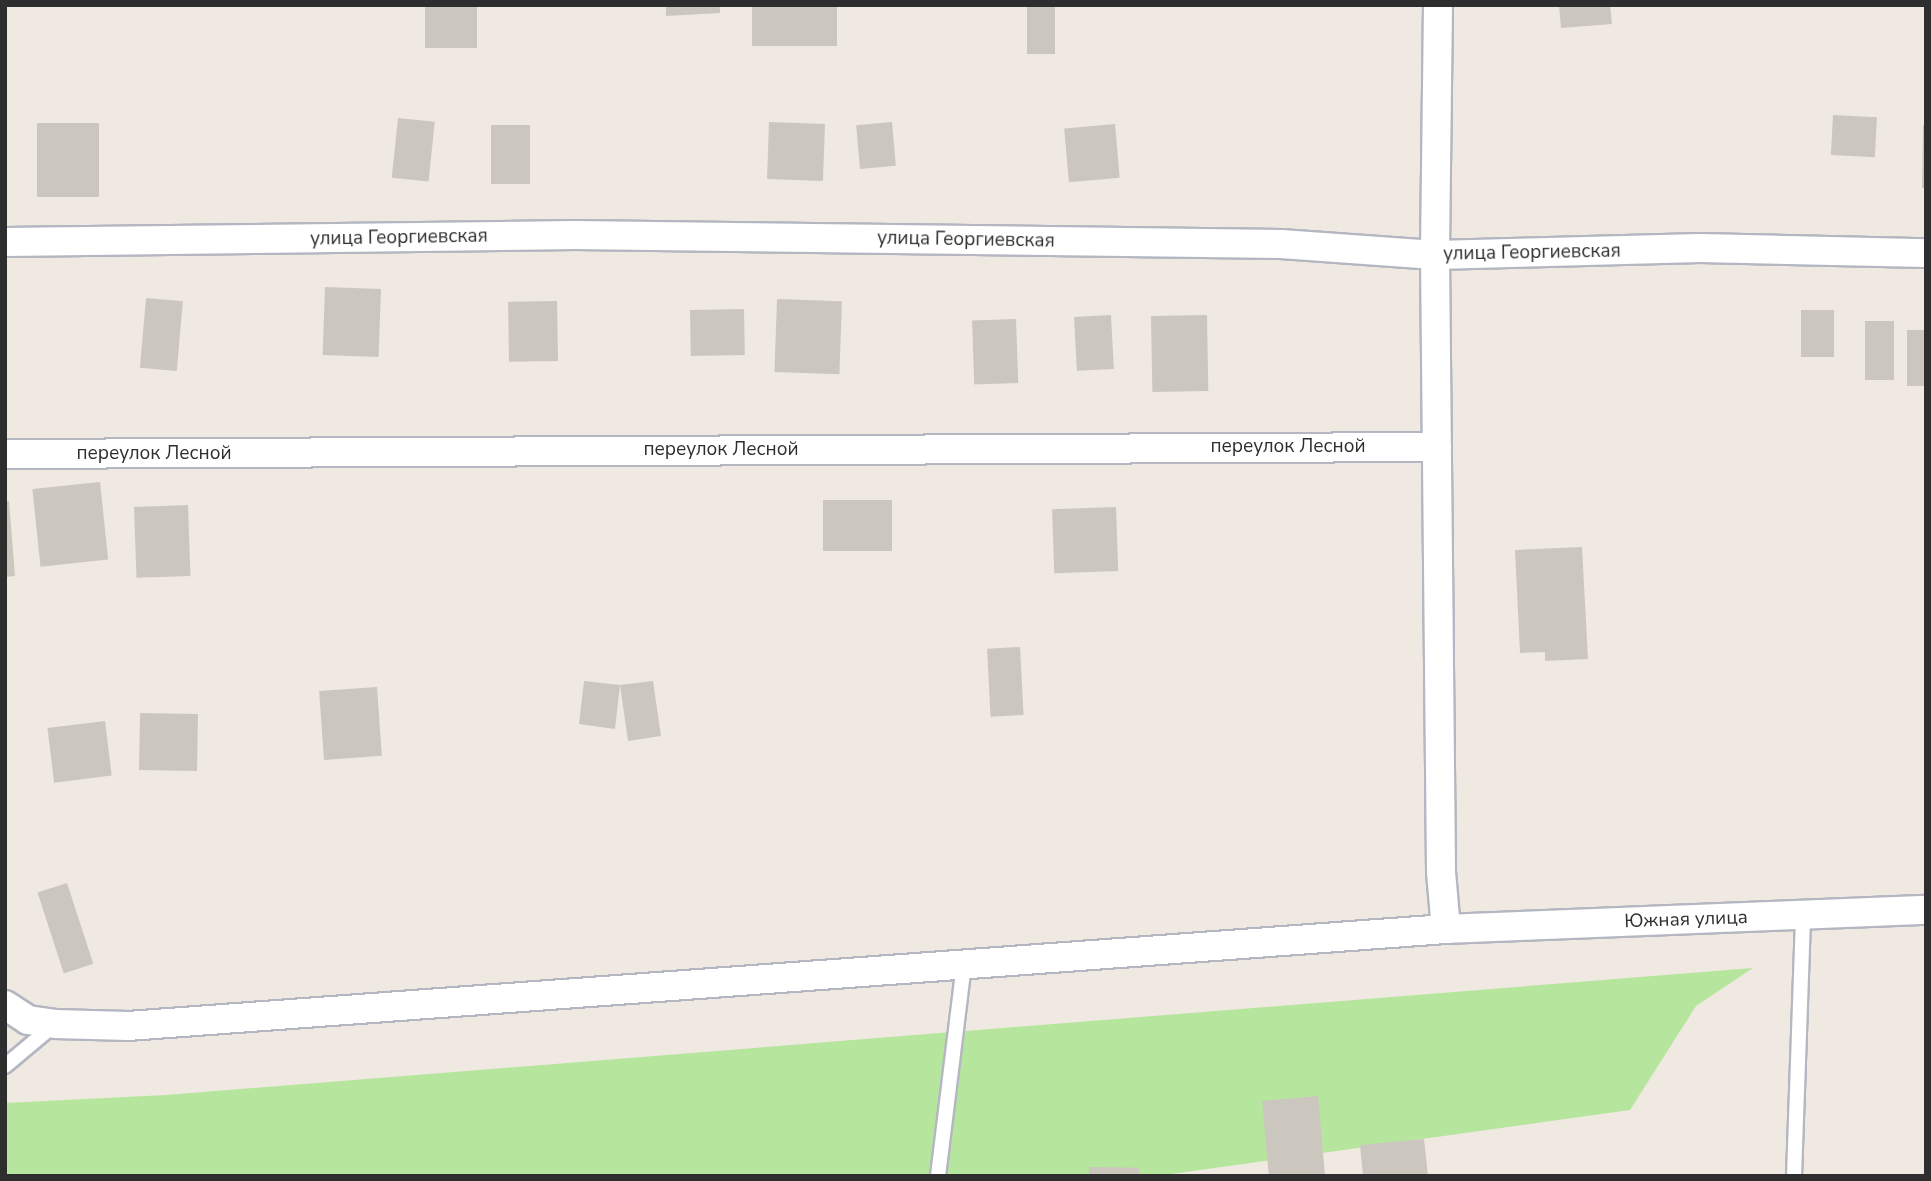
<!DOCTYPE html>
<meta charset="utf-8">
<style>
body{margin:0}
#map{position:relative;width:1931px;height:1181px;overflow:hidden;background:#efe9e1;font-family:"Nunito Sans",sans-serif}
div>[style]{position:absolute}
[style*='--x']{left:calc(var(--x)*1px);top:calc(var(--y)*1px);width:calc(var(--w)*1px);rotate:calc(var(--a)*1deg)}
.green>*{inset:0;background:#b6e59e}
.building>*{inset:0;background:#cbc7bf;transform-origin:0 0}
.roads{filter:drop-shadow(2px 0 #b4b7c1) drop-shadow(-2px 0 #b4b7c1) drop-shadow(0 2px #b4b7c1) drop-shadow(0 -2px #b4b7c1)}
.lane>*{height:14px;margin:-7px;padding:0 7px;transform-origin:7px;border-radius:7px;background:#fff}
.street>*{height:28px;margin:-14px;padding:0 14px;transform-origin:14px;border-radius:14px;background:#fff}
span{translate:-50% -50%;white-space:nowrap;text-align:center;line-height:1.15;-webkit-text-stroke:5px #fff;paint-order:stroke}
.street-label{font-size:19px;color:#2e2e2e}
.frame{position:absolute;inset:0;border:7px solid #2e2e2e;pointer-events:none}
</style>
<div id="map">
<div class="green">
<i style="clip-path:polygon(1753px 968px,1696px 1006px,1630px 1110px,1157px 1176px,5px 1176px,5px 1103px,166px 1095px)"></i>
</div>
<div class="building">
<i style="left:425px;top:5px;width:52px;height:43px"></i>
<i style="clip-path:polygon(666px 5px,720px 5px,720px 13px,666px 16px)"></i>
<i style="left:752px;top:5px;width:85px;height:41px"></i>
<i style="left:1027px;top:5px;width:28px;height:49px"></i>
<i style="clip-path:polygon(1559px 5px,1610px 5px,1612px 24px,1561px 28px)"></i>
<i style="left:1833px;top:115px;width:44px;height:40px;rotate:3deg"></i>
<i style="left:398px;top:118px;width:37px;height:60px;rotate:6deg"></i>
<i style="left:769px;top:122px;width:56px;height:57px;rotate:2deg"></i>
<i style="left:892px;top:122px;width:44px;height:36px;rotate:85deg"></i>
<i style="left:37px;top:123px;width:62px;height:74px"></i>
<i style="left:1115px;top:124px;width:54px;height:51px;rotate:85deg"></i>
<i style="left:491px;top:125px;width:39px;height:59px"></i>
<i style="clip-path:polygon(1923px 125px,1926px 125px,1926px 188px,1922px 188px)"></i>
<i style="left:325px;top:287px;width:56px;height:68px;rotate:2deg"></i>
<i style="left:146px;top:298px;width:37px;height:70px;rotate:5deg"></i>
<i style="left:777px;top:299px;width:65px;height:73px;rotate:2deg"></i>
<i style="left:557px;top:301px;width:60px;height:49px;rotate:89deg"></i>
<i style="left:744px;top:309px;width:46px;height:54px;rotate:89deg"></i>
<i style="left:1801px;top:310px;width:33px;height:47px"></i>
<i style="left:1111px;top:315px;width:54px;height:37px;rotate:87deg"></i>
<i style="left:1207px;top:315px;width:76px;height:56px;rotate:89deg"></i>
<i style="left:1016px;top:319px;width:64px;height:44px;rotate:88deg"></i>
<i style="left:1865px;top:321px;width:29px;height:59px"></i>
<i style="left:1907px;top:330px;width:19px;height:56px"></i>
<i style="left:100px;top:482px;width:78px;height:68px;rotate:84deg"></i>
<i style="left:823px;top:500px;width:69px;height:51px"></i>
<i style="clip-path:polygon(5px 501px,9px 501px,15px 576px,5px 577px)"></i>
<i style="left:188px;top:505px;width:71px;height:54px;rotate:88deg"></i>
<i style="left:1116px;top:507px;width:64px;height:64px;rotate:88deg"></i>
<i style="clip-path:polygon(1582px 547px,1588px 659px,1545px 661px,1545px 652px,1520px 653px,1515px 550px)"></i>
<i style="left:1020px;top:647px;width:68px;height:33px;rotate:87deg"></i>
<i style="clip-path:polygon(584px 681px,620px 685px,653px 681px,661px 736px,628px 741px,620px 685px,615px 729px,579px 724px)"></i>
<i style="left:377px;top:687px;width:69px;height:58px;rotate:86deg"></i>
<i style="left:140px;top:713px;width:58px;height:57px;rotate:1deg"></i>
<i style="left:105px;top:721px;width:55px;height:58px;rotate:83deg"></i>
<i style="left:67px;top:883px;width:85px;height:31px;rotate:72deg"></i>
<i style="left:1318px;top:1096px;width:80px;height:56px;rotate:85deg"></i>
<i style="clip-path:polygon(1424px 1139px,1428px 1176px,1363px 1176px,1360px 1145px)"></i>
<i style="left:1089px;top:1167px;width:50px;height:9px;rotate:1deg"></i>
</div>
<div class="roads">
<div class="lane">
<i style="--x:5;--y:1066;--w:64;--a:-39.9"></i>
<i style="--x:938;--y:1176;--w:214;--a:-83"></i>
<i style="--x:1794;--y:1176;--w:260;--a:-88"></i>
</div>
<div class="street">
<i style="--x:1438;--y:5;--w:250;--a:90.7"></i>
<i style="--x:1435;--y:255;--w:617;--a:89.44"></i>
<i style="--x:1441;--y:872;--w:57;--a:85"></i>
<i style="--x:5;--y:242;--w:570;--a:-0.7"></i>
<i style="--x:575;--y:235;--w:706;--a:0.73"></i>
<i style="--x:1281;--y:244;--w:154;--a:4.1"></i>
<i style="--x:1435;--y:255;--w:265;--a:-1.5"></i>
<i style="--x:1700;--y:248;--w:226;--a:1.3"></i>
<i style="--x:5;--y:454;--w:1432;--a:-0.28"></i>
<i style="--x:5;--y:1005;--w:27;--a:33"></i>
<i style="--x:28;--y:1020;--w:27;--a:8"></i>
<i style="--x:55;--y:1024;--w:73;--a:1.6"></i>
<i style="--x:128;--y:1026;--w:1322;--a:-4.21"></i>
<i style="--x:1446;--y:929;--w:480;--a:-2.3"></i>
</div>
</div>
<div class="street-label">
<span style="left:399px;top:238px;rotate:-1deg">улица Георгиевская</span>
<span style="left:966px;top:240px;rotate:1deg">улица Георгиевская</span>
<span style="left:1532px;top:253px;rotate:-1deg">улица Георгиевская</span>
<span style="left:1288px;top:447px">переулок Лесной</span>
<span style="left:721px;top:450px">переулок Лесной</span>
<span style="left:154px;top:454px">переулок Лесной</span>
<span style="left:1686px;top:920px;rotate:-2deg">Южная улица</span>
</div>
<div class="frame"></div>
</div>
